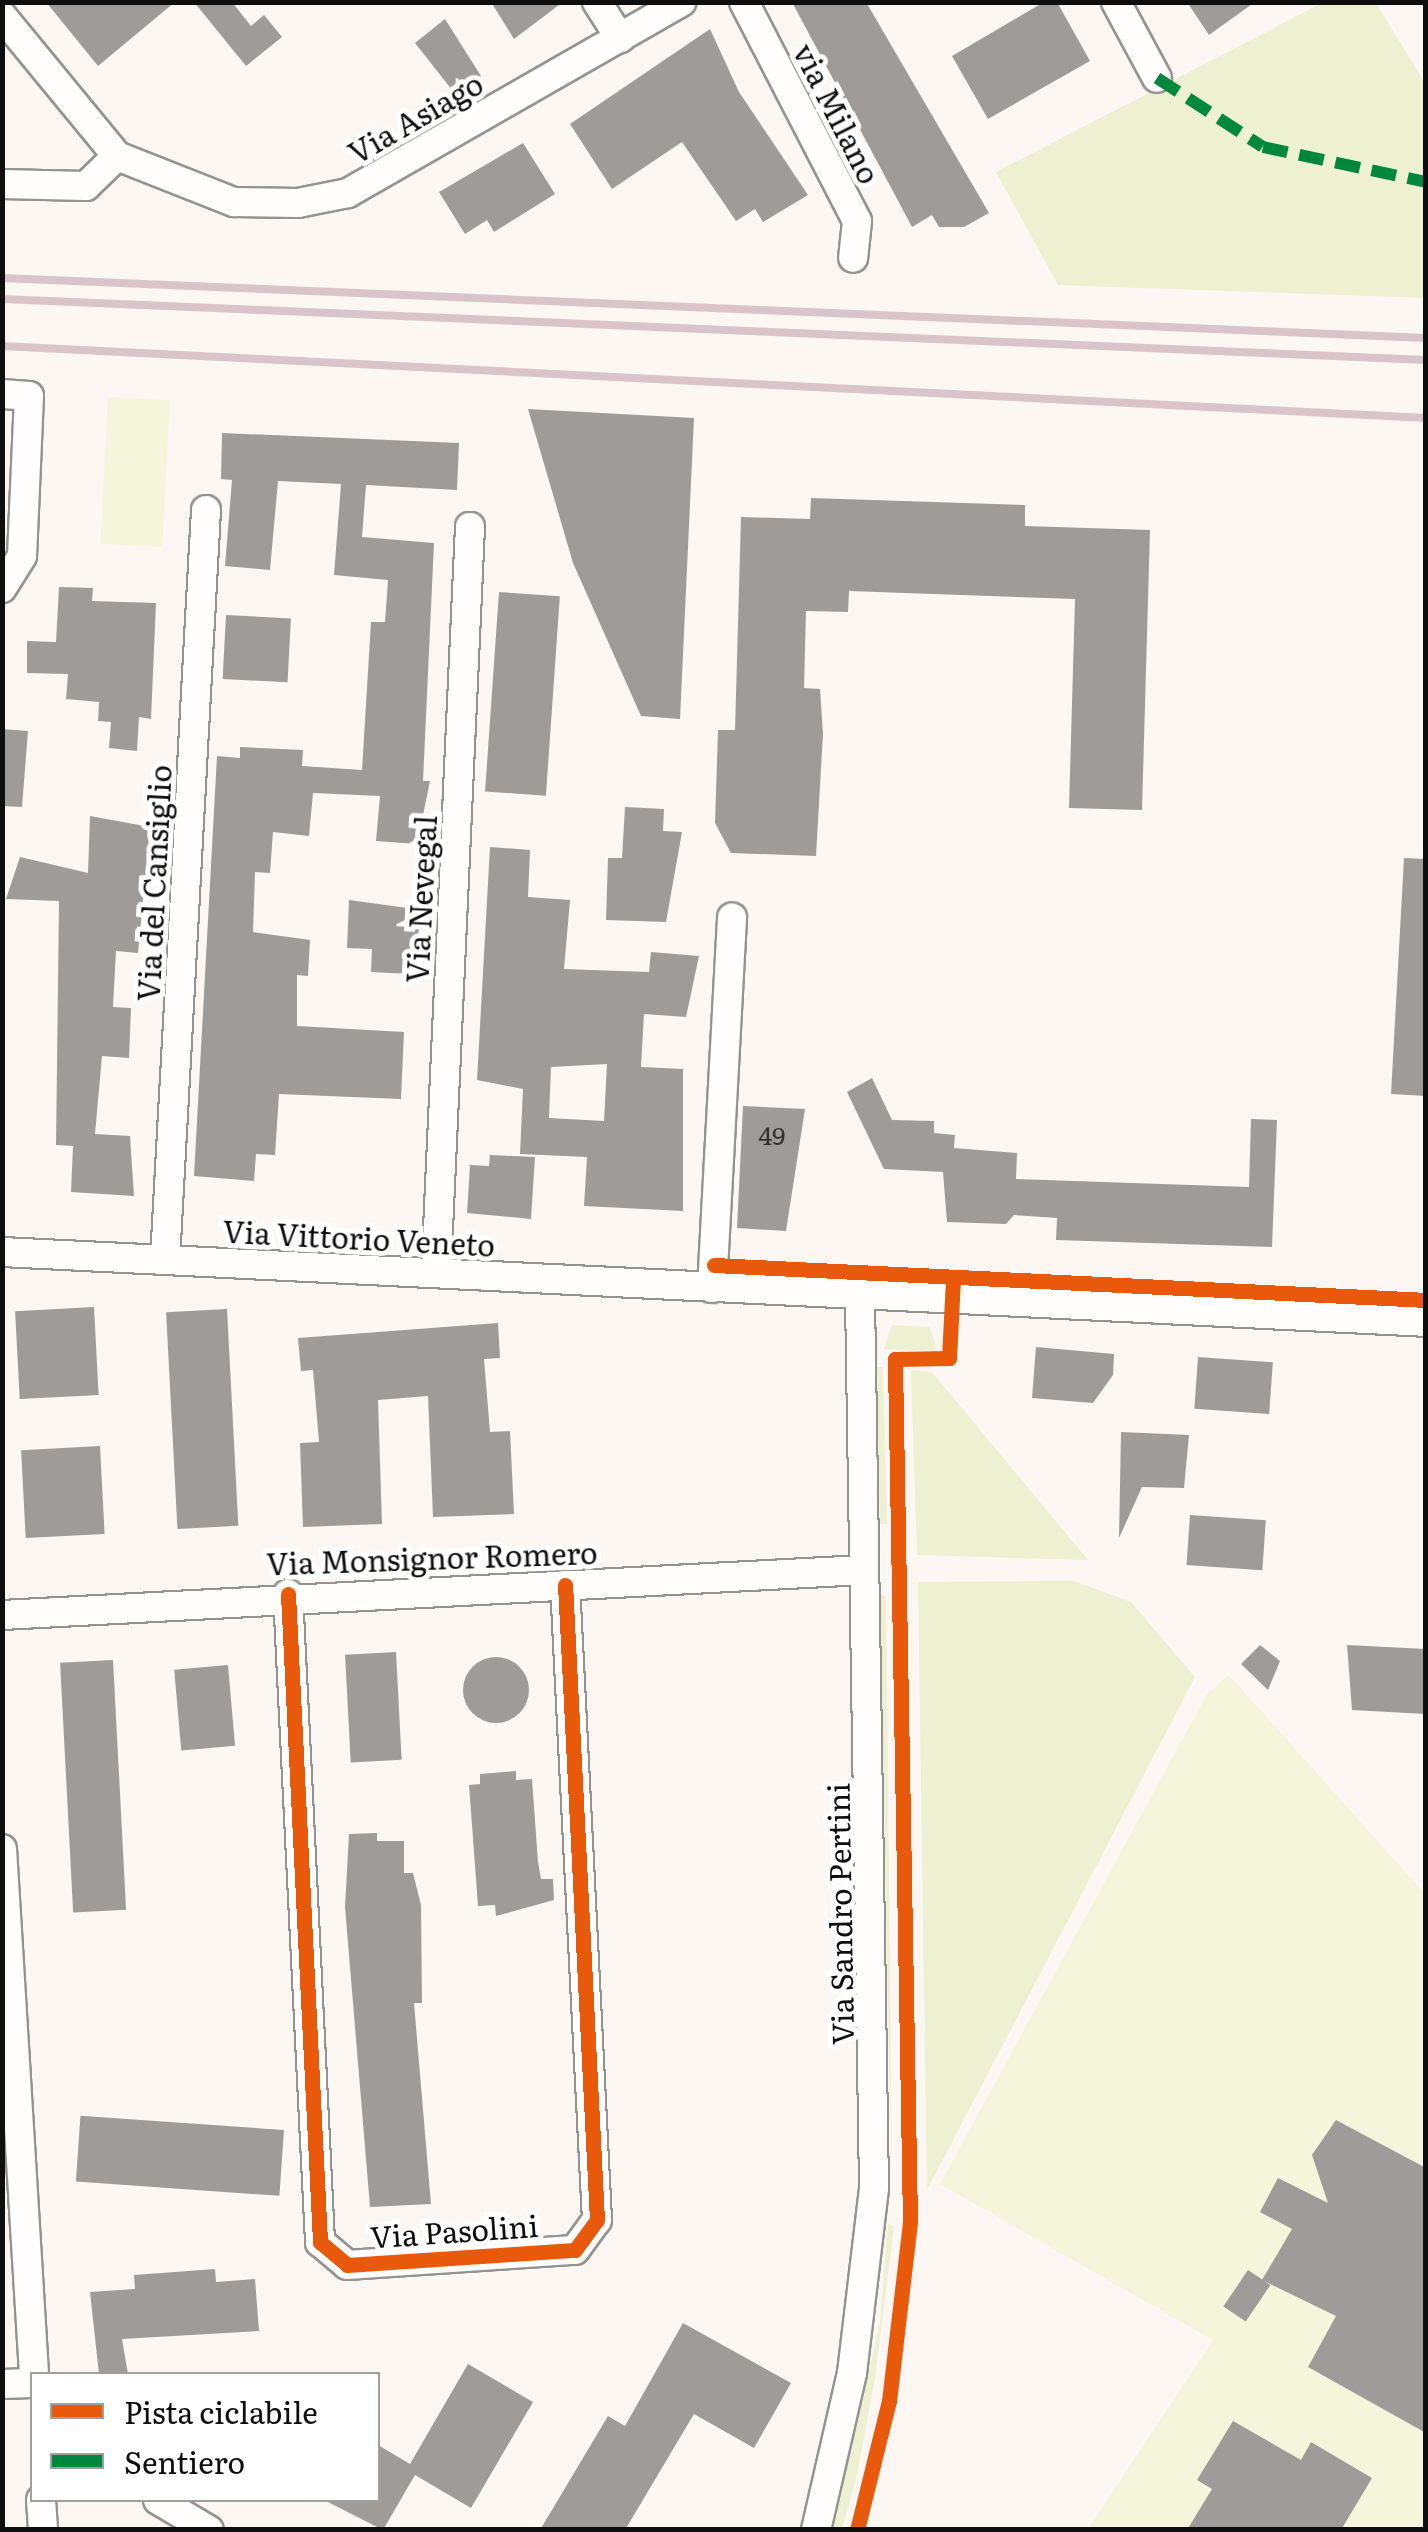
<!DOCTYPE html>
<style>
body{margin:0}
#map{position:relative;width:1428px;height:2532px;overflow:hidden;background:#fcf7f2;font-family:Literata,serif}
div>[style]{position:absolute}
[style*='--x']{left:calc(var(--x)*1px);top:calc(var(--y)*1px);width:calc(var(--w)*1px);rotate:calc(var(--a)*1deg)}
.green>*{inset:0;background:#edf1d1}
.pitch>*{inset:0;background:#f5f5db;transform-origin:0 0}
.building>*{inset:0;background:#9f9b98;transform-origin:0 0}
.round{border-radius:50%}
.roads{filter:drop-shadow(2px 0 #959391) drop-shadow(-2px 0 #959391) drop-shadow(0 2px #959391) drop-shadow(0 -2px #959391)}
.minor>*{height:28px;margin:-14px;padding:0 14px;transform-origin:14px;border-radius:14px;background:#fffefd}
.rail>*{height:8px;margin:-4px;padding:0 4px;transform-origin:4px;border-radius:4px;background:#d9c4c9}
.quiet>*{height:12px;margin-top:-6px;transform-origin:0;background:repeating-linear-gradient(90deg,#00873e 0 25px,transparent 0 37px)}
.cycleway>*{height:15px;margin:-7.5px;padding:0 7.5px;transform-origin:7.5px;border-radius:7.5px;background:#e8590c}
span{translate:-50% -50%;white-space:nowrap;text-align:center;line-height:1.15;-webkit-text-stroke:10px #fff;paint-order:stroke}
.number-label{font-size:25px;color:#323130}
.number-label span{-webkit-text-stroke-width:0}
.street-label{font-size:30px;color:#0e0e0e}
.frame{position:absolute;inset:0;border:5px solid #0e0e0e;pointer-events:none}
.legend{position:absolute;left:30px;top:2372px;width:350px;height:130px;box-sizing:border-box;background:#fff;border:2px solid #9f9f9f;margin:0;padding:12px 18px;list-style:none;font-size:30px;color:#0e0e0e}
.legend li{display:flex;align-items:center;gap:20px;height:50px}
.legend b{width:50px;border:2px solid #9f9f9f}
</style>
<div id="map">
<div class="green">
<i style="clip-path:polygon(1322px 3px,1376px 3px,1425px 83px,1425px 298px,1058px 285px,996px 172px)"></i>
<i style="clip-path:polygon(892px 1325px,930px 1327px,937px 1351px,884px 1349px)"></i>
<i style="clip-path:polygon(877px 1367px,883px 1367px,887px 1524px,880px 1524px)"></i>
<i style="clip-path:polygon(911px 1370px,932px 1372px,1088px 1560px,917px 1555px)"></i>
<i style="clip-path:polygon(1074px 1581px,1131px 1602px,1195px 1677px,927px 2190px,918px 1582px)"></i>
<i style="clip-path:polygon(880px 1595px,886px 1596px,892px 2173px,889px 2056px)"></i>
<i style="clip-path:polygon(888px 2223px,894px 2227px,875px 2378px,857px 2475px,842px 2529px,833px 2529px,880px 2322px)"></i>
</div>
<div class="pitch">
<i style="left:108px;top:397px;width:62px;height:147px;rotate:3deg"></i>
<i style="clip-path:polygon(1229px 1675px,1425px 1894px,1425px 2529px,1088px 2529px,1213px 2340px,940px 2184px,1207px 1694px)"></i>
</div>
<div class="building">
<i style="clip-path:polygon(46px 2px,175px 2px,98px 66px)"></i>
<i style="clip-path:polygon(194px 2px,232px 2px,251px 26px,264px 15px,282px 37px,246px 66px)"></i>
<i style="clip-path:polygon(491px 2px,563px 2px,514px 39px)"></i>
<i style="clip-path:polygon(792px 2px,866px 2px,989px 213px,964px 227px,939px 227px,932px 215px,912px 227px)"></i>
<i style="clip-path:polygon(1044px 2px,1057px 2px,1090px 61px,988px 119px,952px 56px)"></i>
<i style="clip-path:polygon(1187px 2px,1255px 2px,1209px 35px)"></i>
<i style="clip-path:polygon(445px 19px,481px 76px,456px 95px,415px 43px)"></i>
<i style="clip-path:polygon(710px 29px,739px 92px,808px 195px,763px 222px,755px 209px,736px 221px,682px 142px,612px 189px,570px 124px)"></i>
<i style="clip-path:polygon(523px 143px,555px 194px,494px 232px,487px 220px,465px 234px,439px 192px)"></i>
<i style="clip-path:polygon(528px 409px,694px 418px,680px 719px,641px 716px,573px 563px)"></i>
<i style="clip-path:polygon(222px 433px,459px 443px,457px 490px,366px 485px,362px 537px,434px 543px,423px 781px,430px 781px,417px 844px,376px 841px,380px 796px,313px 793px,309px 836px,273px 832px,270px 873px,255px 872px,253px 932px,310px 940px,308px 976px,297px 975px,297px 1026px,404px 1032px,401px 1099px,279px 1094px,275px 1155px,256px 1154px,254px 1181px,194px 1176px,217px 756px,240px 758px,240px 747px,303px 750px,302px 766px,362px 770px,371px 622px,385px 622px,388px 580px,334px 575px,341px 484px,278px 481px,270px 570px,225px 566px,232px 480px,221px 479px)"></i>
<i style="clip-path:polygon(811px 498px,1025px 505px,1025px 526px,1150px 530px,1142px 810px,1069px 808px,1075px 599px,849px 591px,848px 612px,806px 611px,804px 688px,820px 689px,823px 734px,816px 856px,731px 853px,715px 823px,718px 730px,735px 730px,741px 517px,810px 519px)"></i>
<i style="clip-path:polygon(59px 587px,93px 588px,92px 601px,156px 603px,151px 719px,139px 717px,137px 751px,109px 748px,111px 722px,98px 721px,99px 702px,66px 699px,68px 674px,27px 673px,27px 641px,56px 642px)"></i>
<i style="left:499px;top:592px;width:61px;height:200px;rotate:4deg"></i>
<i style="left:226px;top:615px;width:65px;height:64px;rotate:3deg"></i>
<i style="clip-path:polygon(2px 729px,28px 731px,22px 807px,2px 806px)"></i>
<i style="clip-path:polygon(625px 807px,664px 809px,663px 831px,682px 832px,666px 922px,606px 920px,608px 858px,622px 858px)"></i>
<i style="clip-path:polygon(90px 816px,150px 827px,138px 953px,116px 951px,113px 1007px,131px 1008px,129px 1058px,102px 1056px,95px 1134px,130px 1136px,134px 1196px,71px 1192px,73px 1146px,56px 1145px,59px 901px,6px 899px,20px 857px,88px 873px)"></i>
<i style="clip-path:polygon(evenodd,490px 847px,530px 850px,528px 897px,570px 900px,564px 969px,649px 972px,651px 952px,699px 956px,686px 1017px,644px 1014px,641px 1067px,683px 1069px,683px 1211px,584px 1206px,587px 1157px,520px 1154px,523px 1089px,477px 1080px,490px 847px,607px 1064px,604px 1121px,549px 1118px,551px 1067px,607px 1064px)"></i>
<i style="clip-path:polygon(1404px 858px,1426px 859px,1426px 1096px,1391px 1094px)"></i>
<i style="clip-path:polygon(349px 900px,422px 910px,412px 974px,371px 972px,372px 949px,347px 948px)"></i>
<i style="clip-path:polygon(872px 1078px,892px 1120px,934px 1121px,934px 1133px,955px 1135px,954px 1148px,1017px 1153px,1016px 1179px,1249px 1187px,1251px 1119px,1277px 1120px,1272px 1247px,1056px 1240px,1057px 1218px,1014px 1215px,1006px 1224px,947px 1222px,943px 1172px,884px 1169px,847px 1092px)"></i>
<i style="clip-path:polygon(743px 1106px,805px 1109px,786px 1231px,737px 1228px)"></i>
<i style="clip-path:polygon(490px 1155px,535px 1157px,531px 1219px,467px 1213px,470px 1165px,489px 1166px)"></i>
<i style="left:94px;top:1307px;width:88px;height:79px;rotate:87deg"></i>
<i style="left:227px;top:1309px;width:217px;height:61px;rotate:87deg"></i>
<i style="clip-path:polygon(498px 1323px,500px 1358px,484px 1359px,490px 1432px,510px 1431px,514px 1514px,433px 1517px,428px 1396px,378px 1400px,382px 1524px,303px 1527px,300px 1443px,319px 1442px,313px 1370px,301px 1371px,298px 1338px)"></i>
<i style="clip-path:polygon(1036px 1347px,1114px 1354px,1113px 1375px,1093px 1403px,1032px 1398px)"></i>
<i style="left:1198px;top:1357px;width:75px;height:52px;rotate:4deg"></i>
<i style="clip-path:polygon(1121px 1432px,1189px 1435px,1184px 1488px,1142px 1487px,1119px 1538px)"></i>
<i style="left:100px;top:1446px;width:88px;height:79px;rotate:87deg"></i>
<i style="left:1190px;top:1515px;width:76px;height:50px;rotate:4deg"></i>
<i style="clip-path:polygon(1260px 1645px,1280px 1661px,1268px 1690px,1241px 1664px)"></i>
<i style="clip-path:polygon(1347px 1645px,1426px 1649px,1426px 1714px,1352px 1710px)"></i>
<i style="left:396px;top:1652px;width:108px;height:51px;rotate:87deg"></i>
<i class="round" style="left:463px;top:1657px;width:66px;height:66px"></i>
<i style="left:113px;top:1660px;width:250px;height:53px;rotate:87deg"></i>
<i style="left:228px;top:1665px;width:81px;height:54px;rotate:85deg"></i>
<i style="clip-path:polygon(516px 1771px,516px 1780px,532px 1779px,538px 1862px,541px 1879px,553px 1879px,554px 1900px,496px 1916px,495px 1905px,478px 1906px,469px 1785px,480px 1784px,480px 1774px)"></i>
<i style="clip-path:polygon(377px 1833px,377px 1841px,404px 1841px,404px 1873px,413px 1873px,421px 1905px,422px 2003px,414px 2003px,431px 2204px,370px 2207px,345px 1907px,349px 1834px)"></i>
<i style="clip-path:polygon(1336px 2120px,1426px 2168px,1426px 2433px,1308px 2367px,1336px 2316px,1262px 2280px,1292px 2229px,1260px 2212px,1278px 2178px,1328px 2203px,1312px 2155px)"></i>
<i style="left:284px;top:2130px;width:66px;height:204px;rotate:94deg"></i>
<i style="clip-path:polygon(215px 2269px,216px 2282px,255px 2279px,259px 2331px,122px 2339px,128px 2374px,99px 2374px,90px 2292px,135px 2289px,134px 2275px)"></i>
<i style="left:1248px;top:2270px;width:27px;height:44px;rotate:34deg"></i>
<i style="clip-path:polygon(683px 2323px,791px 2383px,754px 2448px,694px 2414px,625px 2530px,540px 2530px,608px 2416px,625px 2426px)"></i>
<i style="clip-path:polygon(468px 2364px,533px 2402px,471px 2508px,415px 2475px,383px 2530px,324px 2500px,378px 2500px,378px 2445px,410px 2464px)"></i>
<i style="clip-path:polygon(1233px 2421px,1301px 2460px,1311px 2442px,1372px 2478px,1341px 2530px,1187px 2530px,1212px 2489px,1197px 2480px)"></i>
</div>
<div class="roads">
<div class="minor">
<i style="--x:597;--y:2;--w:43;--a:57.4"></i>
<i style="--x:744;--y:2;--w:246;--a:62.7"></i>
<i style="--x:857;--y:221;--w:37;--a:96"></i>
<i style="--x:1116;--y:2;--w:86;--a:61.7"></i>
<i style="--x:2;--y:16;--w:181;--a:50.6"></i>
<i style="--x:117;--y:156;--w:126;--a:21.5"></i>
<i style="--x:234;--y:202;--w:64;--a:0.9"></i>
<i style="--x:298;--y:203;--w:51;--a:-11.3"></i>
<i style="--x:348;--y:193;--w:384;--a:-29.8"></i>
<i style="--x:2;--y:184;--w:84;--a:1.4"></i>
<i style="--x:86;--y:186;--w:43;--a:-44.1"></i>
<i style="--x:2;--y:394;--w:27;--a:4"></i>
<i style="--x:29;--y:396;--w:160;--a:92.5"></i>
<i style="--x:22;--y:556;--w:38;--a:122"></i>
<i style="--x:2;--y:1252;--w:1426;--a:2.81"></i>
<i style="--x:165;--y:1260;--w:751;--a:-86.87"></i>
<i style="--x:436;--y:1273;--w:747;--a:-87.39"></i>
<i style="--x:712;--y:1288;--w:371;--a:-86.9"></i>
<i style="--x:288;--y:1594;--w:649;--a:87.17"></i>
<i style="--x:320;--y:2242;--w:35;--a:40"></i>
<i style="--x:347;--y:2265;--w:228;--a:-3.8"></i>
<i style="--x:575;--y:2250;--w:37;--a:-54"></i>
<i style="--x:597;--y:2220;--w:636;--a:-92.88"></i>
<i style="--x:2;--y:1615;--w:863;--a:-2.99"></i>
<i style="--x:2;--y:1849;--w:526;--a:86.51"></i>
<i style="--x:2;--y:2384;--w:30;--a:-2"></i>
<i style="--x:41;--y:2500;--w:30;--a:86"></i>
<i style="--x:158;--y:2500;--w:59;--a:30.5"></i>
<i style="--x:816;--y:2530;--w:161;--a:-77.1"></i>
<i style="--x:852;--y:2373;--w:186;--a:-83.2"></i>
<i style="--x:874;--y:2188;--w:896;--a:-90.9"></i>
</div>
</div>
<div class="rail">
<i style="--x:2;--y:278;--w:1425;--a:2.41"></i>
<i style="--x:2;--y:299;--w:1425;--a:2.45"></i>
<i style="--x:2;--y:346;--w:1426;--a:2.89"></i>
</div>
<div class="quiet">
<i style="--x:1157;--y:78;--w:126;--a:33.1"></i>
<i style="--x:1263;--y:147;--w:167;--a:12.1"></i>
</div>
<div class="cycleway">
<i style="--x:714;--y:1265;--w:713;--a:2.81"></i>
<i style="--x:288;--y:1594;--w:649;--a:87.17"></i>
<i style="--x:320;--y:2242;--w:35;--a:40"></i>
<i style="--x:347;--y:2265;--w:228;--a:-3.8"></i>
<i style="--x:575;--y:2250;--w:37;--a:-54"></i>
<i style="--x:597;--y:2220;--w:636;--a:-92.88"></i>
<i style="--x:857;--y:2530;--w:133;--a:-76.1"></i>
<i style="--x:889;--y:2401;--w:180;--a:-83.3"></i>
<i style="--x:910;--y:2222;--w:863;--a:-91"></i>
<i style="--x:895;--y:1359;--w:54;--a:-1.1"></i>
<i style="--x:949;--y:1358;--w:78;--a:-87.1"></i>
</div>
<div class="number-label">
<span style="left:772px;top:1135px">49</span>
</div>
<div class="street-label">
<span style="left:838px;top:113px;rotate:63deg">via Milano</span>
<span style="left:415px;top:117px;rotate:-30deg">Via Asiago</span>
<span style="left:153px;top:883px;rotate:-87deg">Via del Cansiglio</span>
<span style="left:420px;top:899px;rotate:-87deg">Via Nevegal</span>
<span style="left:359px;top:1237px;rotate:3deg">Via Vittorio Veneto</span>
<span style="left:432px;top:1557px;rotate:-2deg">Via Monsignor Romero</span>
<span style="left:839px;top:1914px;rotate:-91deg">Via Sandro Pertini</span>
<span style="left:454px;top:2230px;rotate:-4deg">Via Pasolini</span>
</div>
<div class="frame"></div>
<ul class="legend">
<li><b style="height:12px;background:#e8590c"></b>Pista ciclabile</li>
<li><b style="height:12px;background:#00873e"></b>Sentiero</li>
</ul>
</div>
